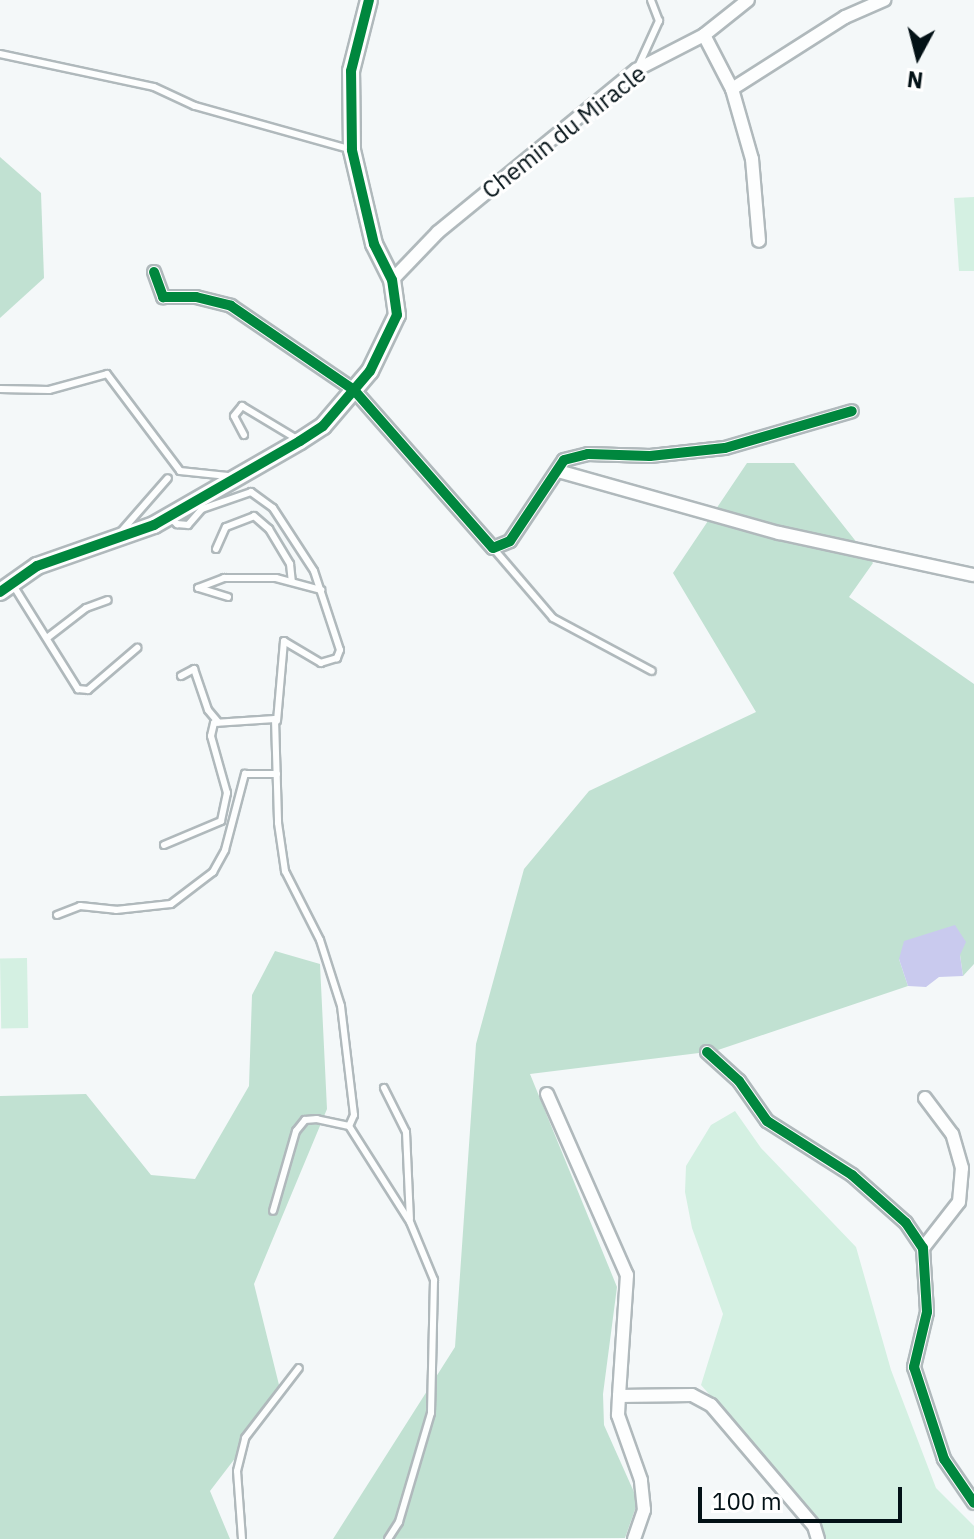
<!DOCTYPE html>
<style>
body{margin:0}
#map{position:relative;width:974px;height:1539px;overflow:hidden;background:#f4f8f9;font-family:"IBM Plex Sans",sans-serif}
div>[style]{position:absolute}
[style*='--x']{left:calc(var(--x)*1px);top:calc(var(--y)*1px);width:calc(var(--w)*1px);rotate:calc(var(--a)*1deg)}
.green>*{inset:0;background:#d4f0e2;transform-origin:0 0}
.forest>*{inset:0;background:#c1e1d2}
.water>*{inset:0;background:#c9caee}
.roads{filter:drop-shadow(2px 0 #b0b9bc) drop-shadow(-2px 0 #b0b9bc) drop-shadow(0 2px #b0b9bc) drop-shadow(0 -2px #b0b9bc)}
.service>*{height:6px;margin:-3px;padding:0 3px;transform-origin:3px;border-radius:3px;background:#fdfefe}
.minor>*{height:12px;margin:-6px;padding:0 6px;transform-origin:6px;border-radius:6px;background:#fdfefe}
.tertiary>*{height:16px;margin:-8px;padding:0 8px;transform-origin:8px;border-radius:8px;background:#fdfefe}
.cycleway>*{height:10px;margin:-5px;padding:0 5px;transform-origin:5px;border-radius:5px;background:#00873e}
span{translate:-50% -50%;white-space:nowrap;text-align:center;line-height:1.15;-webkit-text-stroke:6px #fff;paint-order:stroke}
.street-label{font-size:24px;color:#031116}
.north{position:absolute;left:878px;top:16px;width:80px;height:80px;-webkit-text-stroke:6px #fff;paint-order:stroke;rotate:187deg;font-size:22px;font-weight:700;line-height:32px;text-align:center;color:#031116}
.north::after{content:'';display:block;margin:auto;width:28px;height:36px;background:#031116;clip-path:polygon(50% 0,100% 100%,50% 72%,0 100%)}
.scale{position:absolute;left:698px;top:1487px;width:204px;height:36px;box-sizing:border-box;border:4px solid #031116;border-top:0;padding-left:10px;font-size:24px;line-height:28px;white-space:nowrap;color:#031116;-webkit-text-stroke:6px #fff;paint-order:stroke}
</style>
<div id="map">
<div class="green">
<i style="clip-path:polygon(974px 197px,974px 271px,959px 271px,954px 198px)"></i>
<i style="left:27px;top:958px;width:70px;height:27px;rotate:89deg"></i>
<i style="clip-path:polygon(735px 1111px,761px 1148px,856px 1247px,891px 1370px,936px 1488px,974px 1526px,974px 1539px,825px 1539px,817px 1517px,701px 1385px,723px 1314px,692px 1228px,685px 1192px,686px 1166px,711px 1125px)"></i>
</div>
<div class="forest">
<i style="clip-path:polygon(0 157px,41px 193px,44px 278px,0 318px)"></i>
<i style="clip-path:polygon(747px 463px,794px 463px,873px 563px,849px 597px,974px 684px,974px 964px,963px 976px,960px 955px,899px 959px,908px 986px,715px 1051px,530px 1074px,617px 1287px,603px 1394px,604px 1425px,638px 1501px,625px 1538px,333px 1539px,455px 1347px,476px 1044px,524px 869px,589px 791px,756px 712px,673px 573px)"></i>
<i style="clip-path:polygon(275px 951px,320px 964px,327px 1109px,254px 1284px,282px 1397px,210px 1491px,230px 1539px,0 1539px,0 1096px,86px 1094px,151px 1175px,195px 1179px,249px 1086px,252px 995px)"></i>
</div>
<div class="water">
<i style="clip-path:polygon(955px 925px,966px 942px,960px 955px,963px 976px,939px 977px,926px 987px,908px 986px,899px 959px,904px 941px)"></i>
</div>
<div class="roads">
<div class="service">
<i style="--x:0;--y:54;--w:157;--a:12.1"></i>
<i style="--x:154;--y:87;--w:45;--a:24.9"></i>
<i style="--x:195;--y:106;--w:160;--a:15.6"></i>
<i style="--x:638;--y:67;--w:51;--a:-65.5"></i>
<i style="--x:659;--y:21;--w:22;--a:-111"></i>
<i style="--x:0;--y:389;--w:49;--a:1.2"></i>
<i style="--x:49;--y:390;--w:60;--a:-15.4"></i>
<i style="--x:107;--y:374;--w:121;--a:53"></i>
<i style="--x:180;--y:471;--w:48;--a:5.9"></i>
<i style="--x:244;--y:435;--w:21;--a:-118"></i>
<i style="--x:234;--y:416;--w:13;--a:-51"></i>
<i style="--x:242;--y:406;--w:64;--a:31"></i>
<i style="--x:169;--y:517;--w:11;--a:41"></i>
<i style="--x:177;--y:524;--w:11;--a:5"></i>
<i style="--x:188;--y:525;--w:21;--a:-49"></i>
<i style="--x:202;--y:509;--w:52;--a:-19.1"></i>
<i style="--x:251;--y:492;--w:27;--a:36"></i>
<i style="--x:273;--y:508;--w:75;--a:56.9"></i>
<i style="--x:314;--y:571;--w:83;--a:71.8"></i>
<i style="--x:340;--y:650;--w:9;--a:111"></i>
<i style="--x:337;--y:658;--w:17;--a:163"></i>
<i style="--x:321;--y:663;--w:43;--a:-149.3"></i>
<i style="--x:284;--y:641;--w:80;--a:95"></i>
<i style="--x:119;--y:534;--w:74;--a:-48.8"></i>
<i style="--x:493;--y:548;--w:92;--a:49.4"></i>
<i style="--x:553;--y:618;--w:112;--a:28.2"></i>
<i style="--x:216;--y:549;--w:24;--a:-66"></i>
<i style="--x:226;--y:527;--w:30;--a:-21"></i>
<i style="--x:254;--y:516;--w:20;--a:41"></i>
<i style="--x:269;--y:529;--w:41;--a:59"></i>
<i style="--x:290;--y:564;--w:18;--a:84"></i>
<i style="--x:13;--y:585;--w:123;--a:58"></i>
<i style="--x:78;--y:689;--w:10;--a:6"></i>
<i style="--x:88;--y:690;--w:65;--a:-40.6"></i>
<i style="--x:228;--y:597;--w:31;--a:-163"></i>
<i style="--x:198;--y:588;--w:28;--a:-21"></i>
<i style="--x:224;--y:578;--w:52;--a:0"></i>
<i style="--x:276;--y:578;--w:47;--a:14.9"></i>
<i style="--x:47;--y:638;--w:49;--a:-37.6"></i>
<i style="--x:86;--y:608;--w:23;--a:-20"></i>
<i style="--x:181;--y:676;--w:15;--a:-28"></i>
<i style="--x:194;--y:669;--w:43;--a:71.1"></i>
<i style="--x:208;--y:710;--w:16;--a:50"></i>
<i style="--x:164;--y:845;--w:62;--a:-22.8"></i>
<i style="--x:221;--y:821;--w:29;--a:-78"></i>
<i style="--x:227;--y:793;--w:59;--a:-105.7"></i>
<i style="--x:211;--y:736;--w:13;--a:-77"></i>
<i style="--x:214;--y:723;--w:61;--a:-3.8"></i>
<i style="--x:275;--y:719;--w:104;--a:88.3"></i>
<i style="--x:278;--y:823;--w:49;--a:81.7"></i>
<i style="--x:285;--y:871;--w:77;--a:63.1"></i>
<i style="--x:320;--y:940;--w:69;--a:72.3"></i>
<i style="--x:341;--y:1006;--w:110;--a:83.2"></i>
<i style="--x:354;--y:1115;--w:12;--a:114"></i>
<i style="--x:349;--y:1126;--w:33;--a:-168"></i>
<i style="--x:317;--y:1119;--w:12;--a:175"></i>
<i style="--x:305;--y:1120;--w:14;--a:129"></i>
<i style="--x:296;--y:1131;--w:83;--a:106"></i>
<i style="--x:57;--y:915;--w:25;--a:-21"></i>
<i style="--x:80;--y:906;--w:36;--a:6"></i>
<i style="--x:116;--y:910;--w:55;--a:-6.2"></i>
<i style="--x:171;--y:904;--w:53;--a:-37.3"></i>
<i style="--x:213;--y:872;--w:25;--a:-61"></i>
<i style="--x:225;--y:850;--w:79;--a:-75.3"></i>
<i style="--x:245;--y:774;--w:32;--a:0"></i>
<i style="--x:384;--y:1088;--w:49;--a:63.4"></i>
<i style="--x:406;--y:1132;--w:87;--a:87.4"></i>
<i style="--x:349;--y:1126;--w:114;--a:57.6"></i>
<i style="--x:410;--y:1222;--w:63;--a:67.5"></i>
<i style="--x:434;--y:1280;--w:133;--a:91.3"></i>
<i style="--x:431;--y:1413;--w:114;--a:106.4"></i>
<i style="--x:399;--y:1522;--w:20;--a:123"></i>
<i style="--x:242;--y:1539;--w:68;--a:-94.2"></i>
<i style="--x:237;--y:1471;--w:34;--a:-76"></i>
<i style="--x:245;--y:1438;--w:88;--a:-52.4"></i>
</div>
<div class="minor">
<i style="--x:704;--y:35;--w:61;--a:62.6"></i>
<i style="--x:732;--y:89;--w:73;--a:74.1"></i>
<i style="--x:752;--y:159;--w:82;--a:85.1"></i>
<i style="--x:732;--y:89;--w:134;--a:-32.5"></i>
<i style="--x:845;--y:17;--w:43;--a:-23.6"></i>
<i style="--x:154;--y:272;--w:27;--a:70"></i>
<i style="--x:163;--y:297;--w:33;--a:0"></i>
<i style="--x:196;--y:297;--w:36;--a:14"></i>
<i style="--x:231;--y:306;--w:149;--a:34.3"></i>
<i style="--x:354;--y:390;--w:210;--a:48.7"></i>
<i style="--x:493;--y:548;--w:18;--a:-22"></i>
<i style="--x:510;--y:541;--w:97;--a:-56.3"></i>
<i style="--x:564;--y:460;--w:25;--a:-14"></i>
<i style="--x:588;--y:454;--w:62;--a:1.8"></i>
<i style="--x:650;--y:456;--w:75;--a:-6.1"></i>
<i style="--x:725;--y:448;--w:132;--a:-16.2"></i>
<i style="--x:392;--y:280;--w:66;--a:-46.2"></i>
<i style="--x:438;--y:232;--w:256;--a:-39.3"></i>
<i style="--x:636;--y:70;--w:76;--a:-27.2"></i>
<i style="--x:704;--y:35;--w:56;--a:-38.5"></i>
<i style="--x:558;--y:471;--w:230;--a:15.7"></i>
<i style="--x:779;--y:533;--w:199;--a:12.2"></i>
<i style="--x:707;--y:1052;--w:43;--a:42.2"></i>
<i style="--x:739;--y:1081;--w:49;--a:55"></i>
<i style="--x:767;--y:1121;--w:101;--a:32.4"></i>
<i style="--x:852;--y:1175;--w:72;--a:41.6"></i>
<i style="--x:906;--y:1223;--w:30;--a:56"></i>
<i style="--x:923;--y:1248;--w:64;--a:86.4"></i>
<i style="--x:927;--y:1312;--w:57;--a:103.3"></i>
<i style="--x:914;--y:1367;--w:97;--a:71.9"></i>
<i style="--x:944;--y:1459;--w:53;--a:55.7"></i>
<i style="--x:547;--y:1094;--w:198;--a:66.2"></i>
<i style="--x:627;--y:1275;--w:121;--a:93.8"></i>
<i style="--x:923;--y:1248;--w:58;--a:-52"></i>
<i style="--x:959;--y:1202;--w:34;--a:-85"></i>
<i style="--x:962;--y:1168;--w:35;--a:-106"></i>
<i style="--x:952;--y:1134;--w:45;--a:-126.9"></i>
<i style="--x:634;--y:1539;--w:31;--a:-71"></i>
<i style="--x:644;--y:1510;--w:30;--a:-96"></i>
<i style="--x:641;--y:1480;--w:69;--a:-109.5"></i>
<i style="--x:618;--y:1415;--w:19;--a:-87"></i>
<i style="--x:619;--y:1396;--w:73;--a:-0.8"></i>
<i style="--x:692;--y:1395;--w:21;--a:28"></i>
<i style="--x:711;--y:1405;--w:159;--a:49.6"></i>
<i style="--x:814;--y:1526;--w:14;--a:73"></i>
</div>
<div class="tertiary">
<i style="--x:0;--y:592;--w:45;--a:-35.1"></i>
<i style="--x:37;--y:566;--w:124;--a:-19.3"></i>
<i style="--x:154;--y:525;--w:168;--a:-29.9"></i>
<i style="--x:300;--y:441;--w:27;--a:-33"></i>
<i style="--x:323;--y:426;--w:72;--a:-49.5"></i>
<i style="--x:370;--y:371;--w:62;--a:-64.3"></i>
<i style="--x:397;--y:315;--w:35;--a:-98"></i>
<i style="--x:392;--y:280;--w:40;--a:-116.6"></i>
<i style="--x:374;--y:244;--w:97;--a:-103.2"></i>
<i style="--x:352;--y:150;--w:79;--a:-90.7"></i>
<i style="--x:351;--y:71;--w:73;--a:-75.8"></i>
</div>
</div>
<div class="cycleway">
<i style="--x:154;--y:272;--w:27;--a:70"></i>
<i style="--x:163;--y:297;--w:33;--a:0"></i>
<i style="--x:196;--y:297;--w:36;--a:14"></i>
<i style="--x:231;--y:306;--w:149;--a:34.3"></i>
<i style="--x:354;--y:390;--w:210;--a:48.7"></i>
<i style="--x:493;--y:548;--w:18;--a:-22"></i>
<i style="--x:510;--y:541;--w:97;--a:-56.3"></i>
<i style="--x:564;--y:460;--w:25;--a:-14"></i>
<i style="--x:588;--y:454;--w:62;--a:1.8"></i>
<i style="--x:650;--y:456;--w:75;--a:-6.1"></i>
<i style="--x:725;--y:448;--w:132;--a:-16.2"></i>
<i style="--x:0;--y:592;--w:45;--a:-35.1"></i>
<i style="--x:37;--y:566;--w:124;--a:-19.3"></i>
<i style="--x:154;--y:525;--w:168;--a:-29.9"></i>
<i style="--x:300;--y:441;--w:27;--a:-33"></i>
<i style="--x:323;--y:426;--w:72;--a:-49.5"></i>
<i style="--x:370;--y:371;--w:62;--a:-64.3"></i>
<i style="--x:397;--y:315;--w:35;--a:-98"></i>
<i style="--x:392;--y:280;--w:40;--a:-116.6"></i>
<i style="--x:374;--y:244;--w:97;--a:-103.2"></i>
<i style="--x:352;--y:150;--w:79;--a:-90.7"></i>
<i style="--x:351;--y:71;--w:73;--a:-75.8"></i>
<i style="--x:707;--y:1052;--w:43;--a:42.2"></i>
<i style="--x:739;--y:1081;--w:49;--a:55"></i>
<i style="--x:767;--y:1121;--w:101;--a:32.4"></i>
<i style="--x:852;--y:1175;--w:72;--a:41.6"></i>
<i style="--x:906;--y:1223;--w:30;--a:56"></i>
<i style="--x:923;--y:1248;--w:64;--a:86.4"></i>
<i style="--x:927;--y:1312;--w:57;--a:103.3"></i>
<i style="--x:914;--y:1367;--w:97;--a:71.9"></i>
<i style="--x:944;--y:1459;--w:53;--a:55.7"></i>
</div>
<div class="street-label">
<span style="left:564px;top:132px;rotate:-38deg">Chemin du Miracle</span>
</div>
<div class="north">N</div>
<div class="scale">100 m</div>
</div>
